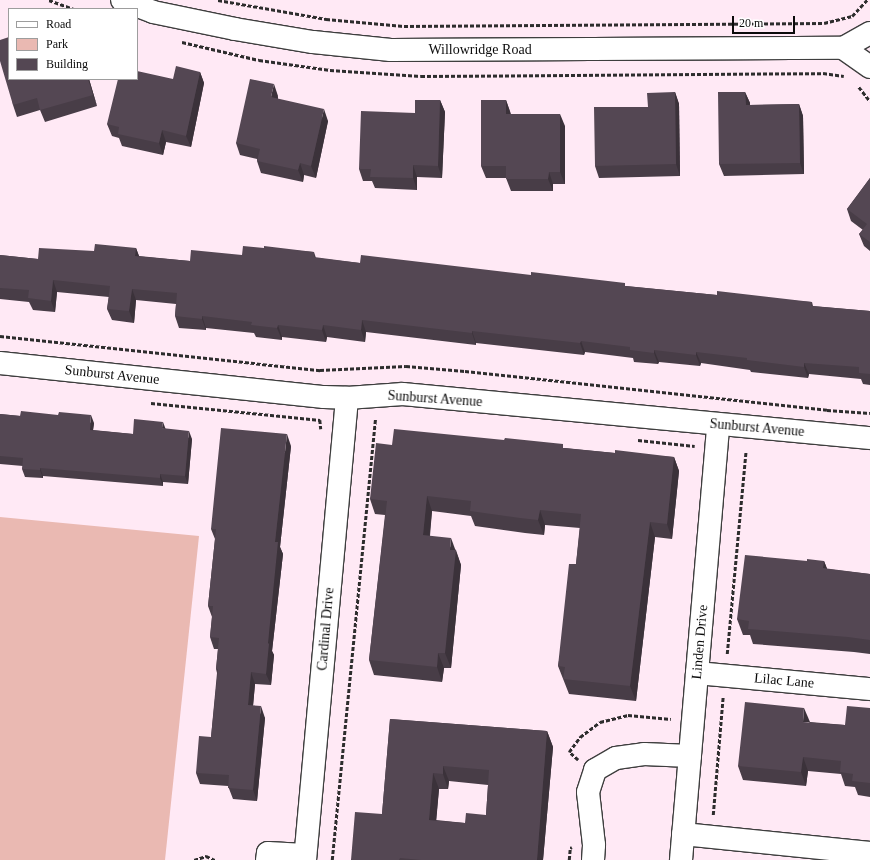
<!DOCTYPE html>
<style>
body{margin:0}
#map{position:relative;width:870px;height:860px;overflow:hidden;background:#ffe9f5;font-family:"Times New Roman",serif}
div>[style]{position:absolute}
[style*='--x']{left:calc(var(--x)*1px);top:calc(var(--y)*1px);width:calc(var(--w)*1px);rotate:calc(var(--a)*1deg)}
.green>*{inset:0;background:#eab9b2}
.path>*{height:2.5px;margin-top:-1.25px;transform-origin:0;background:repeating-linear-gradient(90deg,#2d2d2d 0 4px,transparent 0 6px)}
.roads{filter:drop-shadow(1px 0 #3e3e3e) drop-shadow(-1px 0 #3e3e3e) drop-shadow(0 1px #3e3e3e) drop-shadow(0 -1px #3e3e3e)}
.minor>*{height:22px;margin:-11px;padding:0 11px;transform-origin:11px;border-radius:11px;background:#fff}
.wall>*{inset:0;background:#483d47}
.shaded-wall>*{inset:0;background:#3b323a}
.building>*{inset:0;background:#544753}
span{translate:-50% -50%;white-space:nowrap;text-align:center;line-height:1.15;-webkit-text-stroke:4px #fff;paint-order:stroke}
.street-label{font-size:14px;color:#0b0b0b}
.legend{position:absolute;left:8px;top:8px;width:130px;height:72px;box-sizing:border-box;background:#fff;border:1px solid #9d9d9d;margin:0;padding:5px 7px;list-style:none;font-size:12px;color:#0b0b0b}
.legend li{display:flex;align-items:center;gap:8px;height:20px}
.legend b{width:20px;border:1px solid #9d9d9d}
.scale{position:absolute;left:732px;top:16px;width:63px;height:18px;box-sizing:border-box;border:2px solid #0b0b0b;border-top:0;padding-left:5px;font-size:12px;line-height:14px;white-space:nowrap;color:#0b0b0b;-webkit-text-stroke:3px #fff;paint-order:stroke}
</style>
<div id="map">
<div class="green">
<i style="clip-path:polygon(0 517px,199px 536px,165px 860px,0 860px)"></i>
</div>
<div class="path">
<i style="--x:49;--y:0;--w:27;--a:20"></i>
<i style="--x:218;--y:0;--w:110;--a:10"></i>
<i style="--x:326;--y:19;--w:78;--a:5.1"></i>
<i style="--x:404;--y:26;--w:420;--a:-0.4"></i>
<i style="--x:824;--y:23;--w:29;--a:-14"></i>
<i style="--x:852;--y:16;--w:22;--a:-47"></i>
<i style="--x:182;--y:42;--w:79;--a:13.2"></i>
<i style="--x:259;--y:60;--w:72;--a:8"></i>
<i style="--x:330;--y:70;--w:91;--a:3.8"></i>
<i style="--x:421;--y:76;--w:402;--a:-0.4"></i>
<i style="--x:823;--y:73;--w:21;--a:8"></i>
<i style="--x:859;--y:87;--w:18;--a:52"></i>
<i style="--x:0;--y:336;--w:322;--a:6.1"></i>
<i style="--x:320;--y:370;--w:86;--a:-2.7"></i>
<i style="--x:406;--y:366;--w:59;--a:4.8"></i>
<i style="--x:465;--y:371;--w:364;--a:6.1"></i>
<i style="--x:827;--y:410;--w:43;--a:4"></i>
<i style="--x:151;--y:403;--w:170;--a:5.7"></i>
<i style="--x:320;--y:420;--w:9;--a:84"></i>
<i style="--x:638;--y:440;--w:57;--a:6"></i>
<i style="--x:727;--y:654;--w:204;--a:-84.7"></i>
<i style="--x:578;--y:760;--w:12;--a:-138"></i>
<i style="--x:569;--y:752;--w:19;--a:-54"></i>
<i style="--x:580;--y:737;--w:25;--a:-37"></i>
<i style="--x:600;--y:722;--w:29;--a:-14"></i>
<i style="--x:628;--y:715;--w:43;--a:5.3"></i>
<i style="--x:713;--y:815;--w:119;--a:-85.2"></i>
<i style="--x:194;--y:860;--w:13;--a:-18"></i>
<i style="--x:206;--y:856;--w:10;--a:24"></i>
<i style="--x:332;--y:860;--w:443;--a:-84.4"></i>
<i style="--x:569;--y:860;--w:12;--a:-85"></i>
<i style="--x:570;--y:848;--w:2;--a:-27"></i>
</div>
<div class="roads">
<div class="minor">
<i style="--x:122;--y:0;--w:33;--a:21"></i>
<i style="--x:153;--y:12;--w:84;--a:11.7"></i>
<i style="--x:235;--y:29;--w:79;--a:9.5"></i>
<i style="--x:313;--y:42;--w:78;--a:5.9"></i>
<i style="--x:391;--y:50;--w:452;--a:-0.3"></i>
<i style="--x:843;--y:48;--w:31;--a:-29"></i>
<i style="--x:843;--y:48;--w:33;--a:35"></i>
<i style="--x:0;--y:363;--w:326;--a:6"></i>
<i style="--x:324;--y:397;--w:23;--a:2"></i>
<i style="--x:347;--y:398;--w:56;--a:-4.1"></i>
<i style="--x:403;--y:394;--w:469;--a:5.4"></i>
<i style="--x:697;--y:673;--w:174;--a:5.3"></i>
<i style="--x:683;--y:834;--w:188;--a:5.8"></i>
<i style="--x:267;--y:860;--w:7;--a:-82"></i>
<i style="--x:268;--y:853;--w:37;--a:3"></i>
<i style="--x:305;--y:860;--w:464;--a:-84.8"></i>
<i style="--x:593;--y:860;--w:15;--a:-86"></i>
<i style="--x:594;--y:845;--w:53;--a:-96.5"></i>
<i style="--x:588;--y:792;--w:23;--a:-72"></i>
<i style="--x:595;--y:770;--w:24;--a:-30"></i>
<i style="--x:616;--y:758;--w:28;--a:-8"></i>
<i style="--x:644;--y:754;--w:46;--a:2.5"></i>
<i style="--x:681;--y:860;--w:437;--a:-85.1"></i>
</div>
</div>
<div class="wall">
<i style="clip-path:polygon(200px 72px,204px 83px,191px 147px,166px 142px,163px 155px,122px 146px,119px 138px,112px 136px,107px 124px,173px 79px)"></i>
<i style="clip-path:polygon(9px 79px,89px 79px,97px 106px,45px 122px,40px 110px,17px 117px,13px 105px)"></i>
<i style="clip-path:polygon(675px 92px,679px 104px,680px 176px,599px 178px,595px 166px,648px 107px)"></i>
<i style="clip-path:polygon(745px 92px,750px 103px,750px 105px,799px 104px,803px 116px,804px 174px,724px 176px,719px 164px)"></i>
<i style="clip-path:polygon(278px 96px,278px 99px,328px 121px,316px 178px,304px 175px,303px 182px,261px 173px,257px 161px,257px 159px,240px 155px,236px 143px)"></i>
<i style="clip-path:polygon(440px 100px,445px 112px,442px 178px,417px 177px,417px 190px,375px 188px,372px 181px,363px 181px,359px 169px,415px 113px)"></i>
<i style="clip-path:polygon(506px 100px,511px 114px,565px 126px,565px 184px,553px 184px,553px 191px,511px 191px,506px 178px,486px 178px,481px 166px)"></i>
<i style="clip-path:polygon(870px 178px,870px 251px,864px 246px,859px 234px,863px 230px,851px 221px,847px 209px)"></i>
<i style="clip-path:polygon(136px 248px,139px 256px,190px 261px,242px 255px,264px 248px,314px 252px,316px 258px,360px 263px,626px 286px,717px 295px,812px 302px,813px 306px,870px 311px,870px 385px,863px 384px,861px 379px,809px 374px,808px 378px,751px 372px,750px 370px,701px 363px,700px 366px,659px 362px,658px 364px,634px 362px,633px 358px,585px 352px,584px 355px,476px 343px,476px 345px,366px 332px,365px 342px,327px 337px,326px 342px,282px 337px,282px 340px,256px 337px,254px 333px,206px 328px,206px 330px,179px 328px,175px 316px,176px 304px,136px 300px,134px 323px,112px 320px,107px 309px,109px 297px,57px 292px,55px 312px,33px 310px,29px 302px,0 299px,0 255px,38px 259px,94px 251px)"></i>
<i style="clip-path:polygon(0 414px,94px 423px,93px 430px,133px 434px,166px 429px,192px 439px,188px 484px,163px 482px,163px 486px,43px 476px,43px 478px,25px 477px,22px 469px,23px 466px,0 464px)"></i>
<i style="clip-path:polygon(392px 445px,565px 448px,615px 453px,674px 457px,679px 471px,672px 539px,655px 537px,636px 701px,569px 694px,558px 666px,576px 564px,580px 528px,545px 525px,544px 535px,525px 533px,475px 526px,471px 516px,432px 511px,430px 536px,456px 550px,461px 565px,451px 668px,444px 668px,442px 682px,374px 675px,369px 660px,385px 515px,375px 514px,370px 499px)"></i>
<i style="clip-path:polygon(291px 446px,280px 547px,283px 554px,272px 651px,274px 655px,271px 685px,255px 684px,253px 706px,265px 718px,257px 801px,233px 799px,228px 786px,200px 784px,196px 773px,211px 737px,217px 673px,216px 669px,218px 649px,214px 649px,210px 637px,212px 617px,208px 606px,215px 539px,211px 529px)"></i>
<i style="clip-path:polygon(807px 561px,824px 561px,827px 569px,870px 574px,870px 654px,854px 652px,753px 644px,750px 635px,743px 635px,737px 619px)"></i>
<i style="clip-path:polygon(870px 708px,870px 797px,858px 795px,855px 787px,845px 786px,841px 774px,808px 771px,806px 786px,743px 780px,738px 766px,810px 722px,845px 725px)"></i>
<i style="clip-path:polygon(evenodd,390px 719px,547px 731px,553px 747px,543px 860px,351px 860px,382px 814px,390px 719px,449px 781px,488px 785px,486px 815px,465px 823px,436px 820px,439px 789px,448px 789px,449px 781px)"></i>
</div>
<div class="shaded-wall">
<i style="clip-path:polygon(200px 72px,204px 83px,191px 147px,186px 136px)"></i>
<i style="clip-path:polygon(88px 79px,89px 79px,97px 106px,93px 95px)"></i>
<i style="clip-path:polygon(274px 84px,278px 96px,275px 109px,271px 97px)"></i>
<i style="clip-path:polygon(675px 92px,679px 104px,680px 176px,676px 164px)"></i>
<i style="clip-path:polygon(745px 92px,750px 103px,750px 117px,746px 105px)"></i>
<i style="clip-path:polygon(440px 100px,445px 112px,442px 178px,438px 166px)"></i>
<i style="clip-path:polygon(506px 100px,510px 112px,511px 126px,506px 114px)"></i>
<i style="clip-path:polygon(799px 104px,803px 116px,804px 174px,800px 163px)"></i>
<i style="clip-path:polygon(324px 109px,328px 121px,316px 178px,311px 166px)"></i>
<i style="clip-path:polygon(560px 114px,565px 126px,565px 184px,560px 172px)"></i>
<i style="clip-path:polygon(162px 130px,166px 142px,163px 155px,159px 143px)"></i>
<i style="clip-path:polygon(300px 163px,304px 175px,303px 182px,298px 170px)"></i>
<i style="clip-path:polygon(413px 165px,417px 177px,417px 190px,413px 178px)"></i>
<i style="clip-path:polygon(549px 172px,553px 184px,553px 191px,548px 179px)"></i>
<i style="clip-path:polygon(136px 248px,140px 259px,135px 256px)"></i>
<i style="clip-path:polygon(53px 280px,57px 292px,55px 312px,51px 301px)"></i>
<i style="clip-path:polygon(132px 289px,136px 300px,134px 323px,129px 311px)"></i>
<i style="clip-path:polygon(202px 316px,206px 328px,206px 330px,202px 319px)"></i>
<i style="clip-path:polygon(362px 320px,366px 332px,365px 342px,361px 330px)"></i>
<i style="clip-path:polygon(278px 325px,282px 337px,282px 340px,277px 328px)"></i>
<i style="clip-path:polygon(323px 325px,327px 337px,326px 342px,322px 330px)"></i>
<i style="clip-path:polygon(472px 331px,476px 343px,476px 345px,472px 333px)"></i>
<i style="clip-path:polygon(581px 341px,585px 352px,584px 355px,580px 343px)"></i>
<i style="clip-path:polygon(654px 350px,659px 362px,658px 364px,654px 353px)"></i>
<i style="clip-path:polygon(696px 352px,701px 363px,700px 366px,696px 355px)"></i>
<i style="clip-path:polygon(804px 363px,809px 374px,808px 378px,804px 367px)"></i>
<i style="clip-path:polygon(91px 415px,94px 423px,92px 438px,90px 430px)"></i>
<i style="clip-path:polygon(163px 422px,166px 430px,162px 428px)"></i>
<i style="clip-path:polygon(189px 431px,192px 439px,188px 484px,185px 476px)"></i>
<i style="clip-path:polygon(287px 434px,291px 446px,280px 547px,283px 554px,272px 651px,274px 655px,271px 685px,266px 674px,268px 643px,275px 542px)"></i>
<i style="clip-path:polygon(674px 457px,679px 471px,672px 539px,667px 524px)"></i>
<i style="clip-path:polygon(40px 468px,43px 476px,43px 478px,40px 470px)"></i>
<i style="clip-path:polygon(160px 474px,163px 482px,163px 486px,160px 478px)"></i>
<i style="clip-path:polygon(427px 496px,432px 511px,428px 550px,423px 535px)"></i>
<i style="clip-path:polygon(540px 510px,545px 525px,544px 535px,538px 520px)"></i>
<i style="clip-path:polygon(650px 522px,655px 537px,636px 701px,630px 686px)"></i>
<i style="clip-path:polygon(451px 538px,461px 565px,451px 668px,445px 653px,450px 550px)"></i>
<i style="clip-path:polygon(824px 561px,830px 576px,823px 568px)"></i>
<i style="clip-path:polygon(438px 653px,444px 668px,442px 682px,437px 667px)"></i>
<i style="clip-path:polygon(251px 672px,255px 684px,252px 717px,248px 705px)"></i>
<i style="clip-path:polygon(261px 706px,265px 718px,257px 801px,253px 790px)"></i>
<i style="clip-path:polygon(804px 708px,810px 722px,803px 722px)"></i>
<i style="clip-path:polygon(547px 731px,553px 747px,543px 860px,537px 860px)"></i>
<i style="clip-path:polygon(803px 757px,808px 771px,806px 786px,801px 772px)"></i>
<i style="clip-path:polygon(443px 766px,449px 781px,448px 789px,443px 774px)"></i>
<i style="clip-path:polygon(433px 773px,439px 789px,435px 835px,429px 820px)"></i>
</div>
<div class="building">
<i style="clip-path:polygon(9px 37px,9px 79px,88px 79px,93px 95px,40px 110px,37px 98px,13px 105px,0 61px,0 40px)"></i>
<i style="clip-path:polygon(176px 66px,200px 72px,186px 136px,162px 130px,159px 143px,118px 134px,119px 127px,107px 124px,118px 79px,137px 79px,137px 71px,173px 79px)"></i>
<i style="clip-path:polygon(250px 79px,274px 84px,271px 97px,324px 109px,311px 166px,300px 163px,298px 170px,257px 161px,260px 149px,236px 143px)"></i>
<i style="clip-path:polygon(675px 92px,676px 164px,595px 166px,594px 107px,648px 107px,647px 93px)"></i>
<i style="clip-path:polygon(718px 92px,745px 92px,746px 105px,799px 104px,800px 163px,719px 164px)"></i>
<i style="clip-path:polygon(415px 100px,440px 100px,438px 166px,413px 165px,413px 178px,370px 177px,371px 169px,359px 169px,361px 111px,415px 113px)"></i>
<i style="clip-path:polygon(481px 100px,506px 100px,506px 114px,560px 114px,560px 172px,549px 172px,548px 179px,506px 179px,506px 166px,481px 166px)"></i>
<i style="clip-path:polygon(870px 178px,870px 242px,859px 234px,867px 224px,847px 209px)"></i>
<i style="clip-path:polygon(95px 244px,136px 248px,135px 256px,190px 261px,191px 250px,242px 255px,243px 246px,264px 248px,264px 246px,314px 252px,314px 257px,360px 263px,361px 255px,531px 275px,531px 272px,625px 283px,625px 286px,717px 295px,717px 291px,812px 302px,811px 306px,870px 311px,870px 374px,859px 373px,859px 367px,804px 363px,804px 367px,747px 360px,747px 358px,696px 352px,696px 355px,654px 350px,654px 353px,630px 350px,630px 347px,581px 341px,580px 343px,472px 331px,472px 333px,362px 320px,361px 330px,323px 325px,322px 330px,278px 325px,277px 328px,251px 325px,252px 322px,202px 316px,202px 319px,175px 316px,177px 293px,132px 289px,129px 311px,107px 309px,110px 286px,53px 280px,51px 301px,28px 298px,29px 290px,0 288px,0 255px,38px 259px,39px 248px,94px 251px)"></i>
<i style="clip-path:polygon(21px 411px,58px 415px,59px 412px,91px 415px,90px 430px,133px 434px,134px 419px,163px 422px,162px 428px,189px 431px,185px 476px,160px 474px,160px 478px,40px 468px,40px 470px,22px 469px,23px 458px,0 456px,0 414px,20px 416px)"></i>
<i style="clip-path:polygon(221px 428px,287px 434px,275px 542px,278px 542px,268px 643px,269px 644px,266px 674px,251px 672px,248px 705px,261px 706px,253px 790px,228px 788px,229px 775px,196px 773px,199px 736px,211px 737px,218px 669px,216px 669px,219px 638px,210px 637px,213px 606px,208px 606px,216px 529px,211px 529px)"></i>
<i style="clip-path:polygon(394px 429px,504px 440px,505px 438px,563px 444px,563px 448px,615px 453px,615px 450px,674px 457px,667px 524px,650px 522px,630px 686px,563px 679px,565px 667px,558px 666px,569px 564px,576px 564px,581px 514px,540px 510px,538px 520px,520px 518px,470px 511px,471px 501px,427px 496px,423px 535px,451px 538px,450px 550px,456px 550px,445px 653px,438px 653px,437px 667px,369px 660px,387px 501px,370px 499px,376px 443px,392px 445px)"></i>
<i style="clip-path:polygon(745px 555px,807px 561px,807px 559px,824px 561px,823px 568px,870px 574px,870px 640px,848px 637px,748px 629px,749px 621px,737px 619px)"></i>
<i style="clip-path:polygon(745px 702px,804px 708px,803px 722px,845px 725px,847px 706px,870px 708px,870px 783px,852px 781px,853px 774px,840px 772px,841px 761px,803px 757px,801px 772px,738px 766px)"></i>
<i style="clip-path:polygon(evenodd,390px 719px,547px 731px,537px 860px,421px 860px,400px 858px,399px 860px,351px 860px,355px 812px,382px 814px,390px 719px,443px 766px,489px 770px,486px 815px,466px 813px,465px 823px,429px 820px,433px 773px,443px 774px,443px 766px)"></i>
</div>
<div class="street-label">
<span style="left:480px;top:50px">Willowridge Road</span>
<span style="left:112px;top:375px;rotate:6deg">Sunburst Avenue</span>
<span style="left:435px;top:399px;rotate:4deg">Sunburst Avenue</span>
<span style="left:757px;top:428px;rotate:5deg">Sunburst Avenue</span>
<span style="left:326px;top:629px;rotate:-85deg">Cardinal Drive</span>
<span style="left:700px;top:642px;rotate:-85deg">Linden Drive</span>
<span style="left:784px;top:681px;rotate:5deg">Lilac Lane</span>
</div>
<ul class="legend">
<li><b style="height:5px;background:#fff"></b>Road</li>
<li><b style="height:11px;background:#eab9b2"></b>Park</li>
<li><b style="height:11px;background:#544753"></b>Building</li>
</ul>
<div class="scale">20 m</div>
</div>
